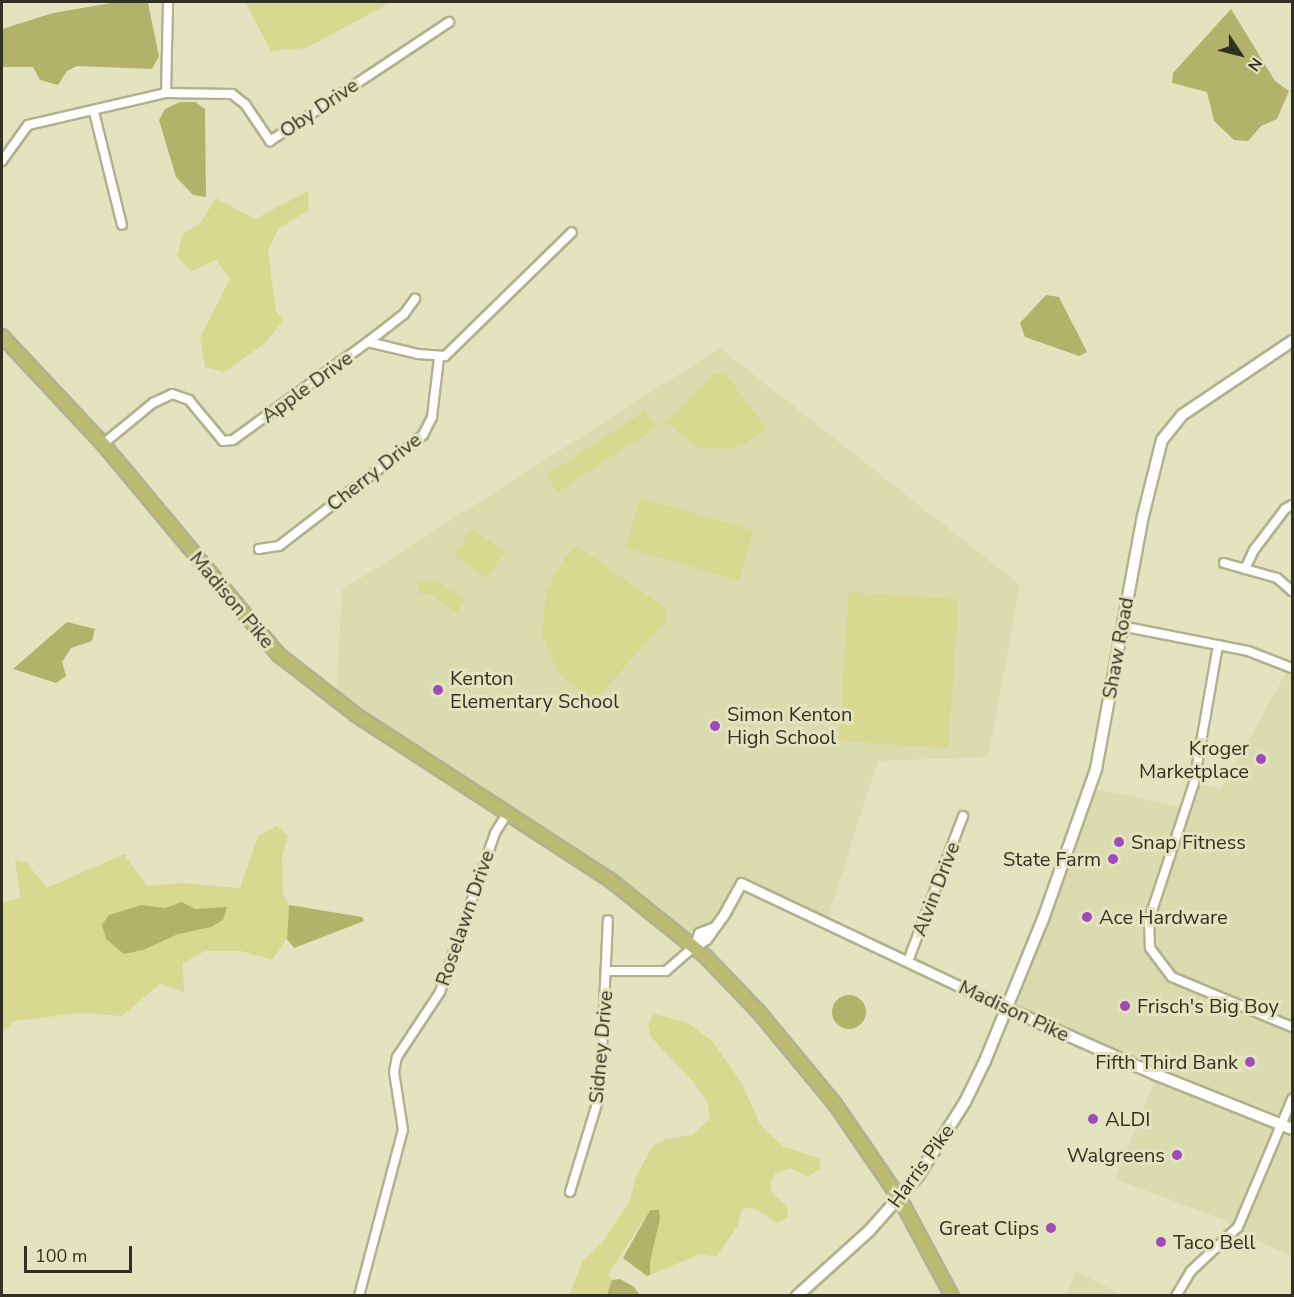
<!DOCTYPE html>
<style>
body{margin:0}
#map{position:relative;width:1294px;height:1297px;overflow:hidden;background:#e3e4bf;font-family:"Nunito Sans",sans-serif}
div>[style]{position:absolute}
[style*='--x']{left:calc(var(--x)*1px);top:calc(var(--y)*1px);width:calc(var(--w)*1px);rotate:calc(var(--a)*1deg)}
.built>*{inset:0;background:#dadbaf}
.green>*{inset:0;background:#d9d891;transform-origin:0 0}
.water>*{inset:0;background:#b3b26a}
.round{border-radius:50%}
.roads{filter:drop-shadow(2px 0 #b1b18e) drop-shadow(-2px 0 #b1b18e) drop-shadow(0 2px #b1b18e) drop-shadow(0 -2px #b1b18e)}
.minor>*{height:8px;margin:-4px;padding:0 4px;transform-origin:4px;border-radius:4px;background:#fff}
.tertiary>*{height:9px;margin:-4.5px;padding:0 4.5px;transform-origin:4.5px;border-radius:4.5px;background:#fff}
.secondary>*{height:10px;margin:-5px;padding:0 5px;transform-origin:5px;border-radius:5px;background:#fff}
.primary>*{height:12px;margin:-6px;padding:0 6px;transform-origin:6px;border-radius:6px;background:#bcbb72}
.dots>*{width:16px;height:16px;translate:-50% -50%;box-sizing:border-box;border:3px solid #e3e4bf;border-radius:50%}
span{translate:-50% -50%;white-space:nowrap;text-align:center;line-height:1.15;-webkit-text-stroke:6px #e3e4bf;paint-order:stroke}
.street-label{font-size:20px;color:#313123}
.poi-label{font-size:20px;color:#313123}
.left{translate:0 -50%;text-align:left}
.right{translate:-100% -50%;text-align:right}
.frame{position:absolute;inset:0;border:3px solid #313123;pointer-events:none}
.north{position:absolute;left:1210px;top:24px;width:60px;height:60px;-webkit-text-stroke:4px #e3e4bf;paint-order:stroke;rotate:125deg;font-size:16px;font-weight:700;line-height:24px;text-align:center;color:#313123}
.north::after{content:'';display:block;margin:auto;width:21px;height:27px;background:#313123;clip-path:polygon(50% 0,100% 100%,50% 72%,0 100%)}
.scale{position:absolute;left:24px;top:1246px;width:108px;height:27px;box-sizing:border-box;border:3px solid #313123;border-top:0;padding-left:8px;font-size:18px;line-height:21px;white-space:nowrap;color:#313123;-webkit-text-stroke:4px #e3e4bf;paint-order:stroke}
</style>
<div id="map">
<div class="built">
<i style="clip-path:polygon(720px 348px,1020px 585px,988px 757px,878px 761px,826px 922px,741px 883px,733px 902px,694px 947px,670px 925px,336px 702px,342px 590px)"></i>
<i style="clip-path:polygon(1290px 666px,1292px 668px,1292px 1256px,1253px 1239px,1224px 1220px,1115px 1179px,1157px 1075px,1006px 1008px,1090px 788px,1187px 808px,1194px 783px,1221px 789px)"></i>
<i style="clip-path:polygon(1076px 1271px,1122px 1295px,1066px 1295px)"></i>
</div>
<div class="green">
<i style="clip-path:polygon(245px 2px,392px 2px,306px 48px,271px 51px)"></i>
<i style="clip-path:polygon(308px 191px,309px 210px,278px 229px,268px 252px,276px 311px,284px 320px,264px 344px,224px 372px,205px 367px,200px 338px,230px 279px,216px 260px,191px 271px,177px 256px,182px 235px,201px 222px,216px 198px,255px 219px)"></i>
<i style="clip-path:polygon(713px 374px,725px 374px,766px 428px,746px 444px,731px 449px,697px 447px,666px 422px)"></i>
<i style="left:645px;top:411px;width:20px;height:118px;rotate:57deg"></i>
<i style="left:640px;top:498px;width:118px;height:52px;rotate:16deg"></i>
<i style="left:472px;top:529px;width:40px;height:32px;rotate:35deg"></i>
<i style="clip-path:polygon(577px 546px,665px 608px,666px 621px,593px 702px,560px 675px,542px 637px,546px 592px,565px 558px)"></i>
<i style="clip-path:polygon(435px 580px,465px 600px,457px 612px,429px 594px,419px 594px,418px 583px)"></i>
<i style="left:849px;top:592px;width:110px;height:149px;rotate:4deg"></i>
<i style="clip-path:polygon(277px 826px,288px 836px,282px 857px,283px 894px,289px 905px,287px 939px,272px 960px,241px 951px,205px 951px,183px 963px,184px 993px,161px 983px,122px 1016px,81px 1013px,14px 1021px,2px 1033px,2px 903px,20px 897px,15px 860px,27px 863px,47px 888px,124px 854px,147px 886px,182px 883px,240px 888px,258px 836px)"></i>
<i style="clip-path:polygon(654px 1014px,688px 1023px,713px 1042px,742px 1084px,761px 1126px,783px 1146px,820px 1159px,820px 1169px,807px 1177px,790px 1168px,775px 1174px,770px 1183px,772px 1193px,788px 1207px,787px 1217px,776px 1223px,753px 1207px,742px 1209px,737px 1227px,716px 1257px,700px 1254px,650px 1275px,650px 1262px,660px 1219px,650px 1210px,608px 1275px,612px 1280px,607px 1295px,569px 1296px,583px 1261px,603px 1242px,630px 1200px,636px 1176px,653px 1146px,666px 1139px,692px 1135px,710px 1119px,708px 1103px,695px 1084px,650px 1036px,648px 1024px)"></i>
</div>
<div class="water">
<i style="clip-path:polygon(117px 2px,148px 3px,159px 56px,152px 69px,77px 66px,67px 71px,58px 85px,40px 80px,33px 67px,2px 67px,2px 29px,53px 13px)"></i>
<i style="clip-path:polygon(1231px 9px,1275px 81px,1289px 91px,1277px 119px,1261px 126px,1248px 141px,1234px 140px,1214px 121px,1207px 92px,1172px 83px,1173px 73px)"></i>
<i style="clip-path:polygon(180px 102px,195px 102px,205px 109px,206px 197px,193px 195px,176px 177px,159px 120px,165px 109px)"></i>
<i style="clip-path:polygon(1046px 295px,1059px 297px,1087px 352px,1079px 356px,1025px 337px,1020px 323px)"></i>
<i style="clip-path:polygon(67px 622px,95px 629px,92px 641px,71px 648px,62px 662px,66px 676px,56px 683px,13px 669px)"></i>
<i style="clip-path:polygon(182px 902px,195px 909px,227px 907px,223px 920px,211px 927px,178px 934px,143px 950px,124px 954px,106px 939px,102px 925px,109px 915px,141px 905px,165px 908px)"></i>
<i style="clip-path:polygon(289px 905px,362px 917px,364px 921px,294px 948px,287px 939px)"></i>
<i class="round" style="left:832px;top:995px;width:34px;height:34px"></i>
<i style="clip-path:polygon(650px 1210px,659px 1210px,660px 1219px,650px 1262px,650px 1275px,647px 1276px,623px 1258px)"></i>
<i style="clip-path:polygon(620px 1279px,634px 1287px,640px 1295px,607px 1295px,612px 1280px)"></i>
</div>
<div class="roads">
<div class="minor">
<i style="--x:166;--y:93;--w:91;--a:-88.7"></i>
<i style="--x:94;--y:112;--w:116;--a:76.1"></i>
<i style="--x:2;--y:161;--w:44;--a:-54.2"></i>
<i style="--x:28;--y:125;--w:142;--a:-13.1"></i>
<i style="--x:166;--y:93;--w:66;--a:0.9"></i>
<i style="--x:232;--y:94;--w:16;--a:38"></i>
<i style="--x:245;--y:104;--w:45;--a:56"></i>
<i style="--x:270;--y:141;--w:215;--a:-33.6"></i>
<i style="--x:368;--y:342;--w:46;--a:-37.9"></i>
<i style="--x:404;--y:314;--w:19;--a:-54"></i>
<i style="--x:103;--y:444;--w:65;--a:-39.4"></i>
<i style="--x:153;--y:403;--w:21;--a:-25"></i>
<i style="--x:172;--y:394;--w:18;--a:19"></i>
<i style="--x:189;--y:400;--w:53;--a:50.3"></i>
<i style="--x:223;--y:441;--w:10;--a:-6"></i>
<i style="--x:233;--y:440;--w:167;--a:-36"></i>
<i style="--x:368;--y:342;--w:51;--a:13.5"></i>
<i style="--x:418;--y:354;--w:27;--a:4"></i>
<i style="--x:445;--y:356;--w:177;--a:-44.3"></i>
<i style="--x:259;--y:549;--w:20;--a:-9"></i>
<i style="--x:279;--y:546;--w:182;--a:-37.6"></i>
<i style="--x:423;--y:435;--w:20;--a:-63"></i>
<i style="--x:432;--y:417;--w:60;--a:-83.3"></i>
<i style="--x:1224;--y:563;--w:55;--a:15.8"></i>
<i style="--x:1277;--y:578;--w:20;--a:41"></i>
<i style="--x:1245;--y:569;--w:21;--a:-65"></i>
<i style="--x:1254;--y:550;--w:51;--a:-52.9"></i>
<i style="--x:1285;--y:509;--w:8;--a:-30"></i>
<i style="--x:1121;--y:626;--w:129;--a:11.1"></i>
<i style="--x:1248;--y:651;--w:47;--a:21.1"></i>
<i style="--x:1218;--y:645;--w:140;--a:99.9"></i>
<i style="--x:1194;--y:783;--w:144;--a:108.2"></i>
<i style="--x:1149;--y:920;--w:28;--a:88"></i>
<i style="--x:1150;--y:948;--w:36;--a:53"></i>
<i style="--x:1172;--y:977;--w:130;--a:22.6"></i>
<i style="--x:908;--y:961;--w:155;--a:-69.2"></i>
<i style="--x:607;--y:971;--w:59;--a:0"></i>
<i style="--x:666;--y:971;--w:37;--a:-41"></i>
<i style="--x:570;--y:1192;--w:102;--a:-73"></i>
<i style="--x:600;--y:1094;--w:174;--a:-87.4"></i>
<i style="--x:359;--y:1296;--w:172;--a:-75.2"></i>
<i style="--x:403;--y:1130;--w:59;--a:-98.8"></i>
<i style="--x:394;--y:1072;--w:15;--a:-79"></i>
<i style="--x:397;--y:1057;--w:78;--a:-56.5"></i>
<i style="--x:440;--y:992;--w:168;--a:-70.9"></i>
<i style="--x:495;--y:833;--w:25;--a:-58"></i>
<i style="--x:1176;--y:1296;--w:29;--a:-59"></i>
<i style="--x:1191;--y:1271;--w:64;--a:-43.1"></i>
<i style="--x:1238;--y:1227;--w:139;--a:-67.1"></i>
</div>
<div class="tertiary">
<i style="--x:694;--y:947;--w:14;--a:-34"></i>
<i style="--x:706;--y:939;--w:31;--a:-54"></i>
<i style="--x:724;--y:914;--w:35;--a:-61"></i>
<i style="--x:741;--y:883;--w:293;--a:25.3"></i>
<i style="--x:694;--y:947;--w:15;--a:-70"></i>
<i style="--x:699;--y:933;--w:14;--a:-21"></i>
</div>
<div class="secondary">
<i style="--x:1006;--y:1008;--w:165;--a:23.9"></i>
<i style="--x:1157;--y:1075;--w:145;--a:21.8"></i>
<i style="--x:797;--y:1296;--w:97;--a:-42.1"></i>
<i style="--x:869;--y:1231;--w:74;--a:-48.3"></i>
<i style="--x:918;--y:1176;--w:88;--a:-57.6"></i>
<i style="--x:965;--y:1102;--w:46;--a:-64"></i>
<i style="--x:985;--y:1061;--w:153;--a:-67.8"></i>
<i style="--x:1043;--y:919;--w:159;--a:-70.5"></i>
<i style="--x:1096;--y:769;--w:257;--a:-79.5"></i>
<i style="--x:1143;--y:516;--w:78;--a:-76"></i>
<i style="--x:1162;--y:440;--w:32;--a:-51"></i>
<i style="--x:1182;--y:415;--w:133;--a:-33.9"></i>
</div>
<div class="primary">
<i style="--x:2;--y:336;--w:148;--a:46.9"></i>
<i style="--x:103;--y:444;--w:275;--a:50.2"></i>
<i style="--x:279;--y:655;--w:98;--a:37.9"></i>
<i style="--x:356;--y:715;--w:302;--a:33"></i>
<i style="--x:609;--y:879;--w:124;--a:38.8"></i>
<i style="--x:706;--y:957;--w:75;--a:46.1"></i>
<i style="--x:758;--y:1011;--w:121;--a:50.4"></i>
<i style="--x:835;--y:1104;--w:115;--a:55.6"></i>
<i style="--x:900;--y:1199;--w:110;--a:61.8"></i>
</div>
</div>
<div class="dots">
<i style="left:438px;top:690px;background:#a04bb9"></i>
<i style="left:715px;top:726px;background:#a04bb9"></i>
<i style="left:1261px;top:759px;background:#a04bb9"></i>
<i style="left:1119px;top:842px;background:#a04bb9"></i>
<i style="left:1113px;top:859px;background:#a04bb9"></i>
<i style="left:1087px;top:917px;background:#a04bb9"></i>
<i style="left:1125px;top:1006px;background:#a04bb9"></i>
<i style="left:1250px;top:1062px;background:#a04bb9"></i>
<i style="left:1093px;top:1119px;background:#a04bb9"></i>
<i style="left:1177px;top:1155px;background:#a04bb9"></i>
<i style="left:1051px;top:1228px;background:#a04bb9"></i>
<i style="left:1161px;top:1242px;background:#a04bb9"></i>
</div>
<div class="street-label">
<span style="left:319px;top:108px;rotate:-34deg">Oby Drive</span>
<span style="left:307px;top:387px;rotate:-36deg">Apple Drive</span>
<span style="left:374px;top:472px;rotate:-38deg">Cherry Drive</span>
<span style="left:232px;top:600px;rotate:50deg">Madison Pike</span>
<span style="left:1118px;top:648px;rotate:-80deg">Shaw Road</span>
<span style="left:936px;top:889px;rotate:-69deg">Alvin Drive</span>
<span style="left:465px;top:918px;rotate:-71deg">Roselawn Drive</span>
<span style="left:1014px;top:1011px;rotate:25deg">Madison Pike</span>
<span style="left:601px;top:1047px;rotate:-85deg">Sidney Drive</span>
<span style="left:921px;top:1166px;rotate:-54deg">Harris Pike</span>
</div>
<div class="poi-label">
<span class="left" style="left:450px;top:690px">Kenton<br>Elementary School</span>
<span class="left" style="left:727px;top:726px">Simon Kenton<br>High School</span>
<span class="right" style="left:1249px;top:760px">Kroger<br>Marketplace</span>
<span class="left" style="left:1131px;top:842px">Snap Fitness</span>
<span class="right" style="left:1101px;top:859px">State Farm</span>
<span class="left" style="left:1099px;top:917px">Ace Hardware</span>
<span class="left" style="left:1137px;top:1006px">Frisch's Big Boy</span>
<span class="right" style="left:1238px;top:1062px">Fifth Third Bank</span>
<span class="left" style="left:1105px;top:1119px">ALDI</span>
<span class="right" style="left:1165px;top:1155px">Walgreens</span>
<span class="right" style="left:1039px;top:1228px">Great Clips</span>
<span class="left" style="left:1173px;top:1242px">Taco Bell</span>
</div>
<div class="frame"></div>
<div class="north">N</div>
<div class="scale">100 m</div>
</div>
